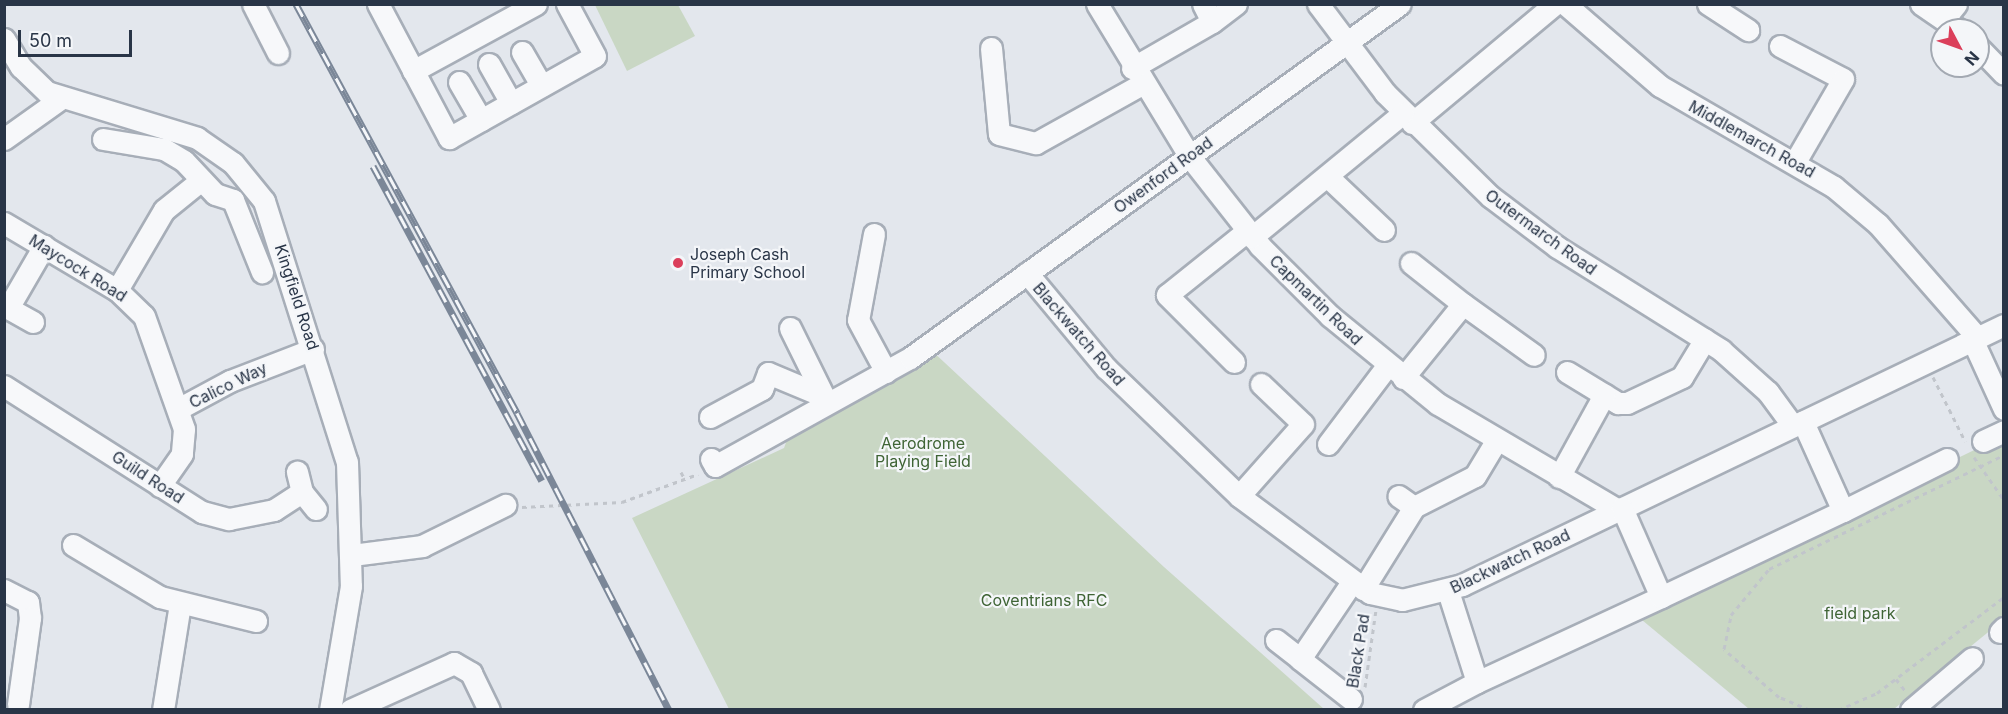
<!DOCTYPE html>
<style>
body{margin:0}
#map{position:relative;width:2008px;height:714px;overflow:hidden;background:#e3e7ed;font-family:Inter,sans-serif}
div>[style]{position:absolute}
[style*='--x']{left:calc(var(--x)*1px);top:calc(var(--y)*1px);width:calc(var(--w)*1px);rotate:calc(var(--a)*1deg)}
.green>*{inset:0;background:#c9d7c4}
.path>*{height:3px;margin-top:-1.5px;transform-origin:0;background:repeating-linear-gradient(90deg,#c1c5cb 0 4.5px,transparent 0 9px)}
.roads{filter:drop-shadow(2px 0 #a7aeb8) drop-shadow(-2px 0 #a7aeb8) drop-shadow(0 2px #a7aeb8) drop-shadow(0 -2px #a7aeb8)}
.minor>*{height:21px;margin:-10.5px;padding:0 10.5px;transform-origin:10.5px;border-radius:10.5px;background:#f7f8fa}
.rail>*{height:7px;margin-top:-3.5px;transform-origin:0;background:repeating-linear-gradient(90deg,#f4f6f9 0 14px,#7b8798 0 28px);box-sizing:border-box;border-block:2px solid #7b8798}
.dots>*{width:16px;height:16px;translate:-50% -50%;box-sizing:border-box;border:3px solid #f4f6f9;border-radius:50%}
span{translate:-50% -50%;white-space:nowrap;text-align:center;line-height:1.15;-webkit-text-stroke:4.5px #f4f6f9;paint-order:stroke}
.street-label{font-size:16px;color:#293547}
.poi-label{font-size:16px;color:#293547}
.left{translate:0 -50%;text-align:left}
.park-label{font-size:16px;color:#3f6435}
.frame{position:absolute;inset:0;border:6px solid #293547;pointer-events:none}
.north{position:absolute;left:1930px;top:18px;width:60px;height:60px;box-sizing:border-box;background:#f4f6f9;border:2px solid #a3a9b2;border-radius:50%;rotate:131deg;font-size:16px;font-weight:700;line-height:24px;text-align:center;color:#293547}
.north::after{content:'';display:block;margin:auto;width:21px;height:27px;background:#db3f5b;clip-path:polygon(50% 0,100% 100%,50% 72%,0 100%)}
.scale{position:absolute;left:18px;top:30px;width:114px;height:27px;box-sizing:border-box;border:3px solid #293547;border-top:0;padding-left:8px;font-size:18px;line-height:21px;white-space:nowrap;color:#293547;-webkit-text-stroke:4px #f4f6f9;paint-order:stroke}
</style>
<div id="map">
<div class="green">
<i style="clip-path:polygon(595px 5px,678px 5px,695px 36px,627px 71px)"></i>
<i style="clip-path:polygon(930px 349px,1164px 567px,1324px 709px,729px 709px,632px 518px,784px 448px,787px 440px)"></i>
<i style="clip-path:polygon(2003px 436px,2003px 620px,1894px 709px,1749px 709px,1636px 615px)"></i>
</div>
<div class="path">
<i style="--x:1933;--y:377;--w:72;--a:63.4"></i>
<i style="--x:1974;--y:457;--w:52;--a:55.1"></i>
<i style="--x:681;--y:472;--w:9;--a:63"></i>
<i style="--x:522;--y:507;--w:100;--a:-2.9"></i>
<i style="--x:622;--y:502;--w:81;--a:-20.2"></i>
<i style="--x:1896;--y:679;--w:16;--a:52"></i>
<i style="--x:1365;--y:687;--w:78;--a:-81.9"></i>
<i style="--x:1810;--y:710;--w:34;--a:-157"></i>
<i style="--x:1779;--y:697;--w:73;--a:-138.9"></i>
<i style="--x:1724;--y:649;--w:35;--a:-78"></i>
<i style="--x:1731;--y:615;--w:60;--a:-50.4"></i>
<i style="--x:1769;--y:569;--w:261;--a:-25.9"></i>
<i style="--x:1838;--y:710;--w:43;--a:-23.6"></i>
<i style="--x:1877;--y:693;--w:159;--a:-37.1"></i>
</div>
<div class="roads">
<div class="minor">
<i style="--x:253;--y:4;--w:55;--a:63"></i>
<i style="--x:378;--y:4;--w:152;--a:62.1"></i>
<i style="--x:449;--y:138;--w:167;--a:-29.3"></i>
<i style="--x:595;--y:56;--w:59;--a:-118.3"></i>
<i style="--x:1097;--y:4;--w:179;--a:58.7"></i>
<i style="--x:1190;--y:157;--w:113;--a:51.8"></i>
<i style="--x:1260;--y:246;--w:99;--a:45"></i>
<i style="--x:1330;--y:316;--w:139;--a:39.2"></i>
<i style="--x:1438;--y:404;--w:209;--a:30.5"></i>
<i style="--x:1203;--y:4;--w:20;--a:63"></i>
<i style="--x:1212;--y:22;--w:30;--a:-37"></i>
<i style="--x:1318;--y:4;--w:111;--a:53"></i>
<i style="--x:1385;--y:93;--w:148;--a:44.5"></i>
<i style="--x:1491;--y:197;--w:83;--a:37.1"></i>
<i style="--x:1557;--y:247;--w:194;--a:32.1"></i>
<i style="--x:1721;--y:350;--w:63;--a:41.8"></i>
<i style="--x:1768;--y:392;--w:42;--a:53.7"></i>
<i style="--x:1565;--y:4;--w:125;--a:40.8"></i>
<i style="--x:1660;--y:86;--w:201;--a:30.1"></i>
<i style="--x:1834;--y:187;--w:57;--a:40.1"></i>
<i style="--x:1878;--y:224;--w:150;--a:48.8"></i>
<i style="--x:1708;--y:4;--w:48;--a:33"></i>
<i style="--x:1921;--y:4;--w:46;--a:34.4"></i>
<i style="--x:1944;--y:19;--w:19;--a:-51"></i>
<i style="--x:4;--y:39;--w:33;--a:59"></i>
<i style="--x:21;--y:67;--w:36;--a:44"></i>
<i style="--x:47;--y:92;--w:157;--a:17"></i>
<i style="--x:197;--y:138;--w:44;--a:34.8"></i>
<i style="--x:233;--y:163;--w:49;--a:50.8"></i>
<i style="--x:264;--y:201;--w:274;--a:72.4"></i>
<i style="--x:347;--y:462;--w:124;--a:88.2"></i>
<i style="--x:351;--y:586;--w:126;--a:99.6"></i>
<i style="--x:1780;--y:46;--w:71;--a:27.6"></i>
<i style="--x:1843;--y:79;--w:94;--a:120.1"></i>
<i style="--x:1978;--y:47;--w:37;--a:46"></i>
<i style="--x:991;--y:48;--w:86;--a:84.7"></i>
<i style="--x:999;--y:134;--w:38;--a:14"></i>
<i style="--x:1036;--y:143;--w:121;--a:-29.1"></i>
<i style="--x:522;--y:52;--w:39;--a:60"></i>
<i style="--x:489;--y:64;--w:45;--a:60.6"></i>
<i style="--x:1132;--y:68;--w:92;--a:-29.9"></i>
<i style="--x:413;--y:71;--w:140;--a:-28.6"></i>
<i style="--x:459;--y:82;--w:44;--a:59.9"></i>
<i style="--x:1412;--y:123;--w:186;--a:-39.8"></i>
<i style="--x:4;--y:139;--w:69;--a:-35.5"></i>
<i style="--x:103;--y:139;--w:62;--a:9.3"></i>
<i style="--x:164;--y:149;--w:23;--a:31"></i>
<i style="--x:184;--y:161;--w:45;--a:46.8"></i>
<i style="--x:215;--y:194;--w:19;--a:18"></i>
<i style="--x:233;--y:200;--w:78;--a:68.1"></i>
<i style="--x:1328;--y:177;--w:77;--a:43.4"></i>
<i style="--x:4;--y:223;--w:131;--a:30.7"></i>
<i style="--x:117;--y:290;--w:37;--a:44"></i>
<i style="--x:144;--y:316;--w:120;--a:70.5"></i>
<i style="--x:184;--y:429;--w:25;--a:95"></i>
<i style="--x:182;--y:454;--w:39;--a:125"></i>
<i style="--x:874;--y:234;--w:87;--a:100.5"></i>
<i style="--x:858;--y:320;--w:59;--a:61.7"></i>
<i style="--x:1252;--y:237;--w:195;--a:-39.4"></i>
<i style="--x:1411;--y:263;--w:66;--a:38.3"></i>
<i style="--x:1027;--y:273;--w:124;--a:50.3"></i>
<i style="--x:1106;--y:368;--w:185;--a:43.9"></i>
<i style="--x:1239;--y:496;--w:163;--a:36.5"></i>
<i style="--x:1370;--y:593;--w:33;--a:12"></i>
<i style="--x:1402;--y:600;--w:62;--a:-14"></i>
<i style="--x:1462;--y:585;--w:601;--a:-25.63"></i>
<i style="--x:117;--y:290;--w:93;--a:-59.6"></i>
<i style="--x:164;--y:210;--w:46;--a:-38.9"></i>
<i style="--x:33;--y:322;--w:29;--a:-151"></i>
<i style="--x:8;--y:308;--w:72;--a:-59.9"></i>
<i style="--x:790;--y:328;--w:81;--a:63.7"></i>
<i style="--x:1972;--y:339;--w:77;--a:65.4"></i>
<i style="--x:1234;--y:362;--w:95;--a:-135"></i>
<i style="--x:1167;--y:295;--w:102;--a:-38.7"></i>
<i style="--x:1567;--y:372;--w:60;--a:31.3"></i>
<i style="--x:1618;--y:403;--w:9;--a:0"></i>
<i style="--x:1627;--y:403;--w:61;--a:-25.3"></i>
<i style="--x:1682;--y:377;--w:44;--a:-58.8"></i>
<i style="--x:1403;--y:378;--w:95;--a:-51"></i>
<i style="--x:1463;--y:304;--w:87;--a:35.7"></i>
<i style="--x:4;--y:386;--w:235;--a:32.5"></i>
<i style="--x:202;--y:512;--w:28;--a:15"></i>
<i style="--x:229;--y:519;--w:46;--a:-11.3"></i>
<i style="--x:274;--y:510;--w:33;--a:-33"></i>
<i style="--x:302;--y:492;--w:21;--a:-104"></i>
<i style="--x:178;--y:409;--w:59;--a:-28.3"></i>
<i style="--x:230;--y:381;--w:89;--a:-21.1"></i>
<i style="--x:710;--y:417;--w:59;--a:-28.3"></i>
<i style="--x:762;--y:389;--w:17;--a:-69"></i>
<i style="--x:768;--y:373;--w:60;--a:22.7"></i>
<i style="--x:1983;--y:441;--w:23;--a:-25"></i>
<i style="--x:1328;--y:444;--w:98;--a:-52.9"></i>
<i style="--x:711;--y:459;--w:8;--a:60"></i>
<i style="--x:715;--y:466;--w:223;--a:-29"></i>
<i style="--x:910;--y:358;--w:604;--a:-35.85"></i>
<i style="--x:1559;--y:477;--w:94;--a:-61.2"></i>
<i style="--x:302;--y:492;--w:22;--a:51"></i>
<i style="--x:1239;--y:496;--w:96;--a:-48.4"></i>
<i style="--x:1303;--y:424;--w:58;--a:-136.4"></i>
<i style="--x:1414;--y:507;--w:68;--a:-26.9"></i>
<i style="--x:1475;--y:476;--w:41;--a:-59"></i>
<i style="--x:1843;--y:511;--w:116;--a:-26.6"></i>
<i style="--x:73;--y:545;--w:101;--a:30.9"></i>
<i style="--x:160;--y:597;--w:99;--a:14"></i>
<i style="--x:352;--y:555;--w:71;--a:-7.3"></i>
<i style="--x:422;--y:546;--w:93;--a:-26.3"></i>
<i style="--x:1363;--y:589;--w:97;--a:-58.1"></i>
<i style="--x:1414;--y:507;--w:19;--a:-145"></i>
<i style="--x:4;--y:590;--w:27;--a:27"></i>
<i style="--x:28;--y:602;--w:16;--a:83"></i>
<i style="--x:30;--y:618;--w:88;--a:97.9"></i>
<i style="--x:1661;--y:597;--w:201;--a:-25.3"></i>
<i style="--x:1843;--y:511;--w:98;--a:-114.2"></i>
<i style="--x:2000;--y:632;--w:6;--a:-45"></i>
<i style="--x:1276;--y:640;--w:31;--a:38"></i>
<i style="--x:1477;--y:682;--w:203;--a:-24.8"></i>
<i style="--x:1661;--y:597;--w:97;--a:-113.7"></i>
<i style="--x:1351;--y:699;--w:65;--a:-141.9"></i>
<i style="--x:1300;--y:659;--w:93;--a:-56"></i>
<i style="--x:163;--y:710;--w:107;--a:-80.9"></i>
<i style="--x:350;--y:710;--w:114;--a:-24.3"></i>
<i style="--x:454;--y:663;--w:20;--a:30"></i>
<i style="--x:471;--y:673;--w:41;--a:64.1"></i>
<i style="--x:1424;--y:710;--w:60;--a:-27.8"></i>
<i style="--x:1477;--y:682;--w:96;--a:-107.7"></i>
<i style="--x:1911;--y:710;--w:80;--a:-40.4"></i>
</div>
</div>
<div class="rail">
<i style="--x:296;--y:4;--w:465;--a:61.6"></i>
<i style="--x:517;--y:413;--w:334;--a:62.9"></i>
<i style="--x:373;--y:166;--w:357;--a:61.8"></i>
</div>
<div class="dots">
<i style="left:678px;top:263px;background:#db3f5b"></i>
</div>
<div class="street-label">
<span style="left:1752px;top:139px;rotate:29deg">Middlemarch Road</span>
<span style="left:1163px;top:175px;rotate:-36deg">Owenford Road</span>
<span style="left:1541px;top:232px;rotate:36deg">Outermarch Road</span>
<span style="left:78px;top:268px;rotate:32deg">Maycock Road</span>
<span style="left:297px;top:297px;rotate:72deg">Kingfield Road</span>
<span style="left:1316px;top:300px;rotate:44deg">Capmartin Road</span>
<span style="left:1079px;top:334px;rotate:49deg">Blackwatch Road</span>
<span style="left:228px;top:385px;rotate:-26deg">Calico Way</span>
<span style="left:148px;top:477px;rotate:33deg">Guild Road</span>
<span style="left:1510px;top:561px;rotate:-25deg">Blackwatch Road</span>
<span style="left:1358px;top:651px;rotate:-81deg">Black Pad</span>
</div>
<div class="poi-label">
<span class="left" style="left:690px;top:263px">Joseph Cash<br>Primary School</span>
</div>
<div class="park-label">
<span style="left:923px;top:452px">Aerodrome<br>Playing Field</span>
<span style="left:1044px;top:600px">Coventrians RFC</span>
<span style="left:1860px;top:613px">field park</span>
</div>
<div class="frame"></div>
<div class="north">N</div>
<div class="scale">50 m</div>
</div>
